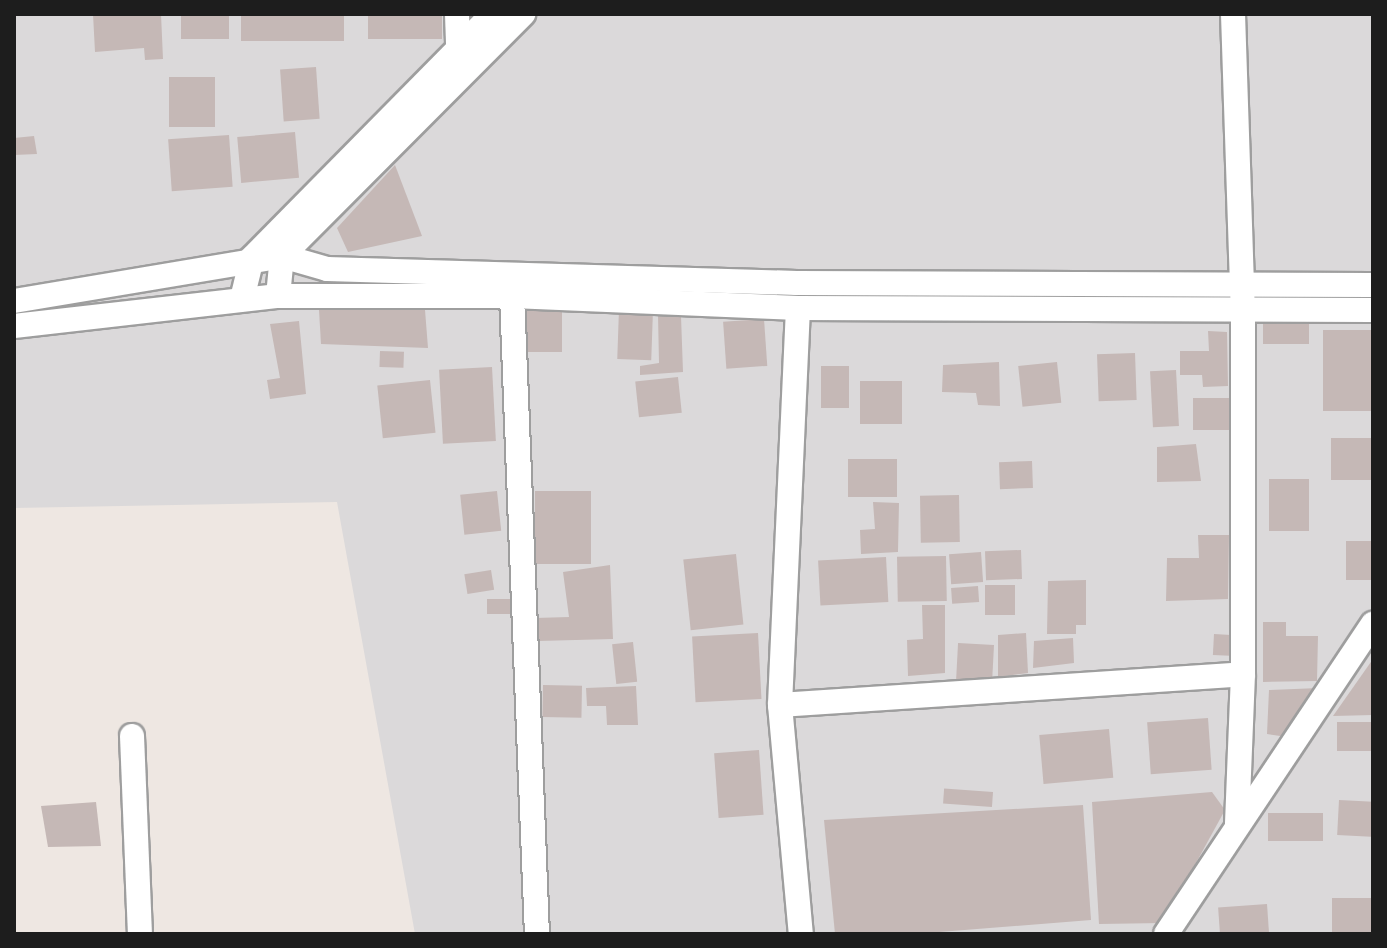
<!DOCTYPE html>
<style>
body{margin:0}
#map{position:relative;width:1387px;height:948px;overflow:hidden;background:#eee7e2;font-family:"Sofia Sans Condensed",sans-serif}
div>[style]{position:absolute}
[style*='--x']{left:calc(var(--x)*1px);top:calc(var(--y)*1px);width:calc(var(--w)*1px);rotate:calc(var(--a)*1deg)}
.residential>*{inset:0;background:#dbd9da}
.building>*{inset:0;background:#c5b8b6;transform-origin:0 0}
.roads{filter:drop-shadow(2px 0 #9e9e9e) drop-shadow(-2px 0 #9e9e9e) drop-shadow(0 2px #9e9e9e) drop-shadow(0 -2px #9e9e9e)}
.minor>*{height:24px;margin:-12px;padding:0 12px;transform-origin:12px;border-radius:12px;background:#fff}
span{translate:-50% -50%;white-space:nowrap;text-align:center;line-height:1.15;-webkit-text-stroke:8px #fff;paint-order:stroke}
.frame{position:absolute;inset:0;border:16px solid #1d1d1d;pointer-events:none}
</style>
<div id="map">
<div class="residential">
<i style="clip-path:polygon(14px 14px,1373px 14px,1373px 934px,415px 934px,337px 502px,14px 508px)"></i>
</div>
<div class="building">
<i style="clip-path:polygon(93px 14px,161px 14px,163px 59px,145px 60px,144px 48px,95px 52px)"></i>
<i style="left:181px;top:14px;width:48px;height:25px"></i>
<i style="left:241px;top:14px;width:103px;height:27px"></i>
<i style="left:368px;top:14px;width:74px;height:25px"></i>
<i style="left:316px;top:67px;width:52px;height:36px;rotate:86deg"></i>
<i style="left:169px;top:77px;width:46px;height:50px"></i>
<i style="left:295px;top:132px;width:46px;height:58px;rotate:85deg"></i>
<i style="left:229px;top:135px;width:52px;height:61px;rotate:86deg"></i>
<i style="clip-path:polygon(34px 136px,37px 154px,14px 155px,14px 138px)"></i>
<i style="clip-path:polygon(395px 165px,422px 236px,348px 252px,337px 228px)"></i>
<i style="left:562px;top:306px;width:46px;height:36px;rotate:90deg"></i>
<i style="left:619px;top:309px;width:34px;height:50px;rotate:2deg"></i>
<i style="clip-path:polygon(319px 310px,425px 310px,428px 348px,321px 344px)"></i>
<i style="clip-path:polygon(658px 315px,681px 316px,683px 372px,640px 375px,640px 366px,659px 363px)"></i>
<i style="left:764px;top:319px;width:47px;height:41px;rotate:86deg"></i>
<i style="left:1309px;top:320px;width:24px;height:46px;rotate:90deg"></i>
<i style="clip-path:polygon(299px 321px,306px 394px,270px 399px,267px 380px,280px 378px,270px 324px)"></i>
<i style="left:1323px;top:330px;width:50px;height:81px"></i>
<i style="clip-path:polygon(1208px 331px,1227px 332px,1228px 386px,1203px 387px,1202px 375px,1180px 375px,1180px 351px,1209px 351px)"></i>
<i style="left:380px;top:351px;width:24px;height:16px;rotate:2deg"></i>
<i style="left:1135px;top:353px;width:47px;height:38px;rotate:88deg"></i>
<i style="clip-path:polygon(999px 362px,1000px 406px,978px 405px,976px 393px,942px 392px,943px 365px)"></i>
<i style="left:1057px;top:362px;width:41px;height:39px;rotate:84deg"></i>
<i style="left:849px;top:366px;width:42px;height:28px;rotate:90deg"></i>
<i style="left:492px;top:367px;width:74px;height:53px;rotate:87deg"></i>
<i style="left:1176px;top:370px;width:56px;height:26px;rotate:87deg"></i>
<i style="left:678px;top:377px;width:36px;height:43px;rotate:84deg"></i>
<i style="left:430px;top:380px;width:53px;height:53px;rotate:84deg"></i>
<i style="left:902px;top:381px;width:43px;height:42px;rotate:90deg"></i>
<i style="left:1230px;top:398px;width:32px;height:37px;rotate:90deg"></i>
<i style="left:1373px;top:438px;width:42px;height:42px;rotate:90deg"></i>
<i style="clip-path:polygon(1196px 444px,1201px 481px,1157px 482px,1157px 447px)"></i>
<i style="left:848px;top:459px;width:49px;height:38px"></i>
<i style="left:1032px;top:461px;width:27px;height:33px;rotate:88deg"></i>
<i style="left:1269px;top:479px;width:40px;height:52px"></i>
<i style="left:497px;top:491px;width:40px;height:37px;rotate:84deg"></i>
<i style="left:535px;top:491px;width:56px;height:73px"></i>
<i style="left:959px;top:495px;width:47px;height:39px;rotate:89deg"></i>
<i style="clip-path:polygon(873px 502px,899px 503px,898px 552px,861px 554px,860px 530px,875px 529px)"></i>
<i style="clip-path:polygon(1198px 535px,1229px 535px,1228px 599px,1166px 601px,1167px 558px,1199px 558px)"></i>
<i style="left:1346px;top:541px;width:27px;height:39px"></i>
<i style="left:1021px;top:550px;width:29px;height:36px;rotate:88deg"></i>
<i style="left:981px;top:552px;width:30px;height:32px;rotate:86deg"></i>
<i style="left:736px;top:554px;width:71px;height:53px;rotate:84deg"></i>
<i style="left:946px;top:556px;width:45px;height:49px;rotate:89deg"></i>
<i style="left:886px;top:557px;width:45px;height:68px;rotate:87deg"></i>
<i style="clip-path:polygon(610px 565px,613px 639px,538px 641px,535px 618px,569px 617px,563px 572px)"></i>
<i style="left:491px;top:570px;width:20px;height:27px;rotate:81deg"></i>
<i style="clip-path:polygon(1086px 580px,1086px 625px,1076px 625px,1076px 634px,1047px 634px,1048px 581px)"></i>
<i style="left:985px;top:585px;width:30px;height:30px"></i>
<i style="left:978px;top:586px;width:16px;height:27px;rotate:86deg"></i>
<i style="left:487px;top:599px;width:23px;height:15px"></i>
<i style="clip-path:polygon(922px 605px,945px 605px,945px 673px,908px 676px,907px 640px,923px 639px)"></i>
<i style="clip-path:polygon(1263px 622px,1286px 622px,1286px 636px,1318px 636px,1317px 681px,1263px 682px)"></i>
<i style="left:758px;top:633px;width:66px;height:66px;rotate:87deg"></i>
<i style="clip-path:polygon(1026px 633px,1028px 673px,998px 677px,998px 635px)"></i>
<i style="left:1214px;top:634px;width:17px;height:21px;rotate:3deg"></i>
<i style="clip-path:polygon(1073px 638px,1074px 663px,1033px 668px,1034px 641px)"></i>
<i style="left:633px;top:642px;width:40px;height:21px;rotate:84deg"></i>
<i style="left:994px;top:645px;width:36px;height:36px;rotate:93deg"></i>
<i style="clip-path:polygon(1373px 659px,1373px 715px,1333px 716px)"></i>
<i style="left:543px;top:685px;width:39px;height:32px;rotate:1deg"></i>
<i style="clip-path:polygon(636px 686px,638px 725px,607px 725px,606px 706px,587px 706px,586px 688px)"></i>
<i style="clip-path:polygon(1319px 688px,1287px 737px,1267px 734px,1269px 690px)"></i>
<i style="left:1208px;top:718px;width:52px;height:61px;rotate:86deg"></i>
<i style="left:1373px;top:722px;width:29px;height:36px;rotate:90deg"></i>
<i style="left:1109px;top:729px;width:49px;height:70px;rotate:85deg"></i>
<i style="left:759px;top:750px;width:65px;height:45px;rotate:86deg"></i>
<i style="left:993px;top:792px;width:15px;height:49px;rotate:94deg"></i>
<i style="clip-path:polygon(1212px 792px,1225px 810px,1163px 923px,1099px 924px,1092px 802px)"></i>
<i style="left:1339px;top:800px;width:34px;height:35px;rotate:3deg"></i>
<i style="clip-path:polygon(96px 802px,101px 846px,48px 847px,41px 806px)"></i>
<i style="clip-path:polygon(1083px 805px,1091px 920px,914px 934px,835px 934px,824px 820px)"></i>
<i style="left:1268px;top:813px;width:55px;height:28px"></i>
<i style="left:1373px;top:898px;width:36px;height:41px;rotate:90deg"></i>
<i style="left:1267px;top:904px;width:30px;height:49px;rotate:86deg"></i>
</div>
<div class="roads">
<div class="minor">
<i style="--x:457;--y:14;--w:33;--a:88"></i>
<i style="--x:1233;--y:14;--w:294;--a:88.1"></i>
<i style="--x:1243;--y:308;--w:366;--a:90"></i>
<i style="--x:1243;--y:674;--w:150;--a:92.3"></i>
<i style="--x:278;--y:296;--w:40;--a:-84.3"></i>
<i style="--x:282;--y:256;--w:342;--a:-45.1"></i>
<i style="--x:512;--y:296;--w:638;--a:87.76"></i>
<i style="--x:242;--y:299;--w:42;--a:-76.3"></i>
<i style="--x:252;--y:258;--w:343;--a:-45.4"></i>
<i style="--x:14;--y:301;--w:272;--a:-9.5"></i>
<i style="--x:282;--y:256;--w:47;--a:16.1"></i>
<i style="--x:327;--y:269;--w:470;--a:1.7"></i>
<i style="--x:797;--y:283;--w:576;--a:0.2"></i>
<i style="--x:798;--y:308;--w:397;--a:92.6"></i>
<i style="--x:780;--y:705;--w:230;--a:84.8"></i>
<i style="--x:14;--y:326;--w:266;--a:-6.5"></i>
<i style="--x:278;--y:296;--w:234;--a:0"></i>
<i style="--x:512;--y:296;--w:286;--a:2.4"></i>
<i style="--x:798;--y:308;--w:575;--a:0.2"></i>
<i style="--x:780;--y:705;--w:464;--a:-3.8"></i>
<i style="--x:132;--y:736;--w:198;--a:87.7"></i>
<i style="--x:1166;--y:934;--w:373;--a:-56.3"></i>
</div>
</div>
<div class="frame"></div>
</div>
